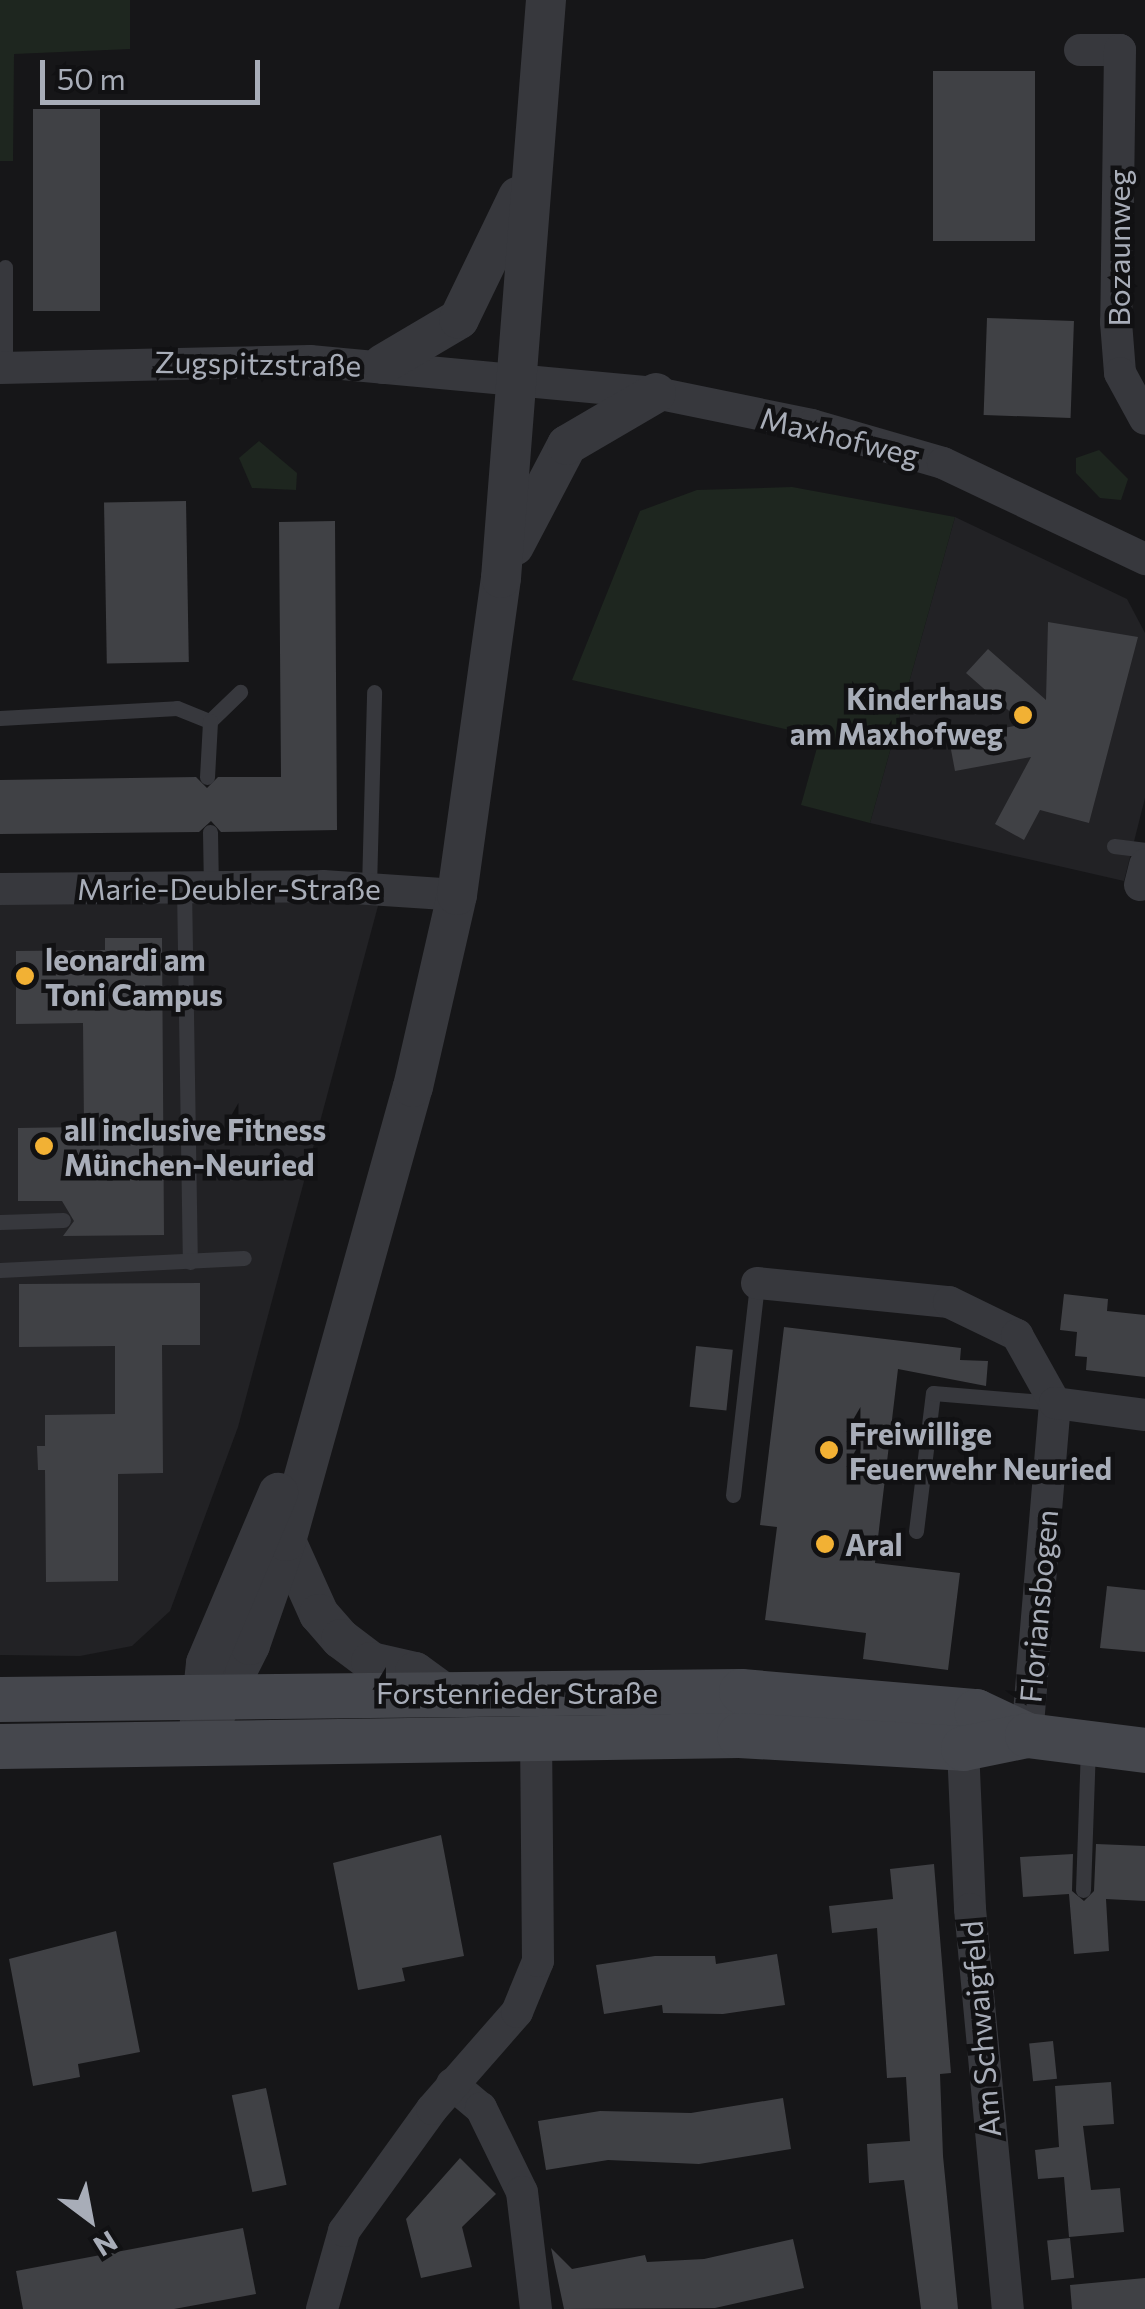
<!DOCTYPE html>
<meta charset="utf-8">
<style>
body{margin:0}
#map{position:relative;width:1145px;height:2309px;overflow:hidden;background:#161618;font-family:Commissioner,sans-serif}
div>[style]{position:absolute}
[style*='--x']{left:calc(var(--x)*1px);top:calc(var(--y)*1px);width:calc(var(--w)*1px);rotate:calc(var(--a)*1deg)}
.built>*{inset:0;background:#222225}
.green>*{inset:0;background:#1e261f}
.building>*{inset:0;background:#404145;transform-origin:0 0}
.service>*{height:15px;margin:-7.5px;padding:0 7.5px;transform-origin:7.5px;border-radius:7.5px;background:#37383d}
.minor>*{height:32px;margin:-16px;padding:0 16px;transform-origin:16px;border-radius:16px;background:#37383d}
.tertiary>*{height:40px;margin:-20px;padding:0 20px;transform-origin:20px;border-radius:20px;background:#37383d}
.secondary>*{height:45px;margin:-22.5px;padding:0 22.5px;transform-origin:22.5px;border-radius:22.5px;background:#45474d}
.dots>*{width:28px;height:28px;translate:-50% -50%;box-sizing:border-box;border:5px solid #111113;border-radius:50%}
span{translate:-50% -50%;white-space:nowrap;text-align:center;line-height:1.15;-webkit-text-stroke:9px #111113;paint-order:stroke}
.street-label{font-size:30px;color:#a8adb8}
.poi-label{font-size:30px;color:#a8adb8;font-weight:700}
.right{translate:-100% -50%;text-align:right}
.left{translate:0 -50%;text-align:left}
.north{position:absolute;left:40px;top:2169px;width:100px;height:100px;-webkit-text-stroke:8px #111113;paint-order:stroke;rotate:148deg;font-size:28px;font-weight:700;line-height:40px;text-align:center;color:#a8adb8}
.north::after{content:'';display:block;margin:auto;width:35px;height:45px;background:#a8adb8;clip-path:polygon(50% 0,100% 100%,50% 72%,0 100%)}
.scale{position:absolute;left:40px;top:60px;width:220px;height:45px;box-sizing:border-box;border:5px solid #a8adb8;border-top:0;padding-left:12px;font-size:30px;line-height:35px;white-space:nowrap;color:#a8adb8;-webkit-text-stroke:8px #111113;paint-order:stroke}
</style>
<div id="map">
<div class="built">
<i style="clip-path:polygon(955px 517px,1127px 599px,1145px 633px,1145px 798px,1124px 881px,870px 823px)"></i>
<i style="clip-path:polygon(382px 891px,238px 1427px,170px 1611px,132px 1646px,80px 1656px,0 1655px,0 895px)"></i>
</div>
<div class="green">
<i style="clip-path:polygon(0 0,130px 0,130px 49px,14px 54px,13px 161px,0 161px)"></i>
<i style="clip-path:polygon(259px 441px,297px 473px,296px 490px,252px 488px,239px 458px)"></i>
<i style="clip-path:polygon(1099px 450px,1128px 479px,1121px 500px,1100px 498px,1076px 473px,1076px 458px)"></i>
<i style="clip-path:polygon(792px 487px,955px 517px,870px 823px,801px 805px,820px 737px,572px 680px,640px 511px,697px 490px)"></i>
</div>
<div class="building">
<i style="left:933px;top:71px;width:102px;height:170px"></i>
<i style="left:33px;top:109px;width:67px;height:202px"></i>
<i style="left:987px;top:318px;width:87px;height:97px;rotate:2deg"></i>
<i style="left:186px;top:501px;width:161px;height:82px;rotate:89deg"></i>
<i style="clip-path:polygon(335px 521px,337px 830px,221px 832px,211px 821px,199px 832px,0 834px,0 780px,196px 777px,207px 788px,218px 777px,281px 777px,279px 522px)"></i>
<i style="clip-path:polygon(1048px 622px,1138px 637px,1089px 823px,1040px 810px,1024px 840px,995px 824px,1031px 757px,955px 771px,949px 739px,1024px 724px,966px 673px,988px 649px,1046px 700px)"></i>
<i style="clip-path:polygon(105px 938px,162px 938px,164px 1235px,63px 1236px,74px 1221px,62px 1201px,18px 1201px,18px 1128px,84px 1127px,83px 1023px,16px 1024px,16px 951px,105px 950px)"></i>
<i style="clip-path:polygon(200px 1283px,200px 1345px,162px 1345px,163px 1473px,118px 1474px,118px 1581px,46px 1582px,45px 1470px,38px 1470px,37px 1446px,45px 1446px,45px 1415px,115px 1414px,115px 1346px,19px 1347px,19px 1284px)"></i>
<i style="clip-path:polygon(1064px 1294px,1108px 1299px,1107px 1311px,1145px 1315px,1145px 1377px,1086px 1370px,1087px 1357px,1075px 1356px,1077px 1332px,1060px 1330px)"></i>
<i style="clip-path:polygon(784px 1327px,961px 1348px,960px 1360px,988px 1361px,986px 1386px,898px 1369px,875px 1563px,960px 1573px,948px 1670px,863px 1659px,866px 1633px,765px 1620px,777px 1527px,760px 1525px)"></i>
<i style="left:696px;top:1346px;width:37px;height:61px;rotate:6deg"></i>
<i style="clip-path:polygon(1107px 1586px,1145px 1590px,1145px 1652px,1100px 1648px)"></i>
<i style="clip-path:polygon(441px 1835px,464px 1956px,402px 1968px,405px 1981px,358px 1990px,333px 1863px)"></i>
<i style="clip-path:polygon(1096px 1844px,1145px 1846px,1145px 1901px,1106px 1899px,1109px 1951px,1074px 1954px,1069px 1894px,1023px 1897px,1020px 1857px,1073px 1854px,1072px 1891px,1084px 1901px,1094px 1891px)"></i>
<i style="clip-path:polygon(934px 1864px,951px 2073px,940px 2074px,943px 2156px,958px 2309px,921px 2309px,904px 2180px,869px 2183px,867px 2144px,910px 2141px,906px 2077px,887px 2078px,877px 1928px,832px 1933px,829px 1906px,893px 1899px,890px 1869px)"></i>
<i style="clip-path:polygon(116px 1931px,140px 2052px,78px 2064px,80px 2077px,33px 2086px,9px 1959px)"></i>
<i style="clip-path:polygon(777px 1954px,785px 2005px,723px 2014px,663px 2013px,662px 2005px,604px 2014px,596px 1965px,655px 1956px,715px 1956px,716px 1964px)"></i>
<i style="left:1053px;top:2041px;width:38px;height:24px;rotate:84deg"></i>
<i style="clip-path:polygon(1111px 2082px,1114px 2124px,1083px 2126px,1091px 2190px,1120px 2188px,1124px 2232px,1069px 2237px,1064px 2177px,1038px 2179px,1035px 2150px,1059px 2147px,1055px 2086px)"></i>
<i style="left:266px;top:2088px;width:99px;height:35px;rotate:78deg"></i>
<i style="clip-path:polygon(783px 2098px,791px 2149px,699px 2164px,608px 2160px,546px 2170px,538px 2121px,600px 2111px,691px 2113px)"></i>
<i style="clip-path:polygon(460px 2158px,496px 2194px,462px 2227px,472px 2267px,421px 2278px,406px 2219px)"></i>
<i style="clip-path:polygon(243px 2228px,256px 2294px,174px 2309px,23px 2309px,16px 2271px)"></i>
<i style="left:1070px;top:2238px;width:40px;height:23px;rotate:84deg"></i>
<i style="clip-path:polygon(793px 2239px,804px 2288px,715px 2308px,564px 2309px,551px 2248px,572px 2269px,645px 2255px,647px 2262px,704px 2259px)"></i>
<i style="clip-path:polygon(1145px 2278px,1145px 2309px,1072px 2309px,1070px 2285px)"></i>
</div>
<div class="service">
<i style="--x:5;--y:267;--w:100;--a:90"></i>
<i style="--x:0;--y:718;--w:177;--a:-3.2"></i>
<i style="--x:177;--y:708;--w:35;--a:22"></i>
<i style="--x:210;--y:721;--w:42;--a:-44"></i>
<i style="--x:207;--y:777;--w:56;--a:-86.9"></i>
<i style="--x:210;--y:832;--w:55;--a:89"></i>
<i style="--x:1114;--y:846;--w:31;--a:7"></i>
<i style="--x:184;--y:887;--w:375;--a:89.1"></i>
<i style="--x:369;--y:888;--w:196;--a:-88.5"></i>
<i style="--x:0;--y:1222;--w:63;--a:-1.8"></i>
<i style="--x:0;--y:1270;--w:244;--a:-2.8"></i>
<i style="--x:733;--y:1495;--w:213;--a:-83.5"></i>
<i style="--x:916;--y:1531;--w:139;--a:-83"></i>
<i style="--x:933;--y:1393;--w:122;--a:4.7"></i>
<i style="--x:1083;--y:1890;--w:143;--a:-88"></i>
</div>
<div class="minor">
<i style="--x:1080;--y:50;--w:40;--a:0"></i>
<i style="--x:1120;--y:50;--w:272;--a:90.8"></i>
<i style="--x:1116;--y:322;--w:51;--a:85.5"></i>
<i style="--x:1120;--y:373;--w:52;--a:61.5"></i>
<i style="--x:0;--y:368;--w:310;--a:-1.3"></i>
<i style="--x:310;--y:361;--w:347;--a:5.3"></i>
<i style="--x:656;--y:393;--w:159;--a:11.6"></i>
<i style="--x:812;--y:425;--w:136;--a:16.2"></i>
<i style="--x:943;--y:463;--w:224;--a:25.4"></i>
<i style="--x:1140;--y:885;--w:21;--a:-76"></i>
<i style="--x:0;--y:889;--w:323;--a:-0.5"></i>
<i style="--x:323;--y:886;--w:134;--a:3.8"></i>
<i style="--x:757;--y:1283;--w:193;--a:5.7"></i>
<i style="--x:949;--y:1302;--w:76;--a:25.9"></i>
<i style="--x:1017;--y:1335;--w:78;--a:60.8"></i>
<i style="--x:1055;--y:1403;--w:333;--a:94.8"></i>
<i style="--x:1055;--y:1403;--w:91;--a:7.6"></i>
<i style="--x:963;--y:1748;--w:161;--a:87.5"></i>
<i style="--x:970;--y:1909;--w:402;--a:84.6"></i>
<i style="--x:452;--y:2084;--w:38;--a:40"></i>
<i style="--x:481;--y:2108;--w:93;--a:64"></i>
<i style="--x:522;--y:2192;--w:118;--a:83.2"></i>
<i style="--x:322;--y:2309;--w:81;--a:-74.2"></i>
<i style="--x:344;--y:2231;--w:150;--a:-54.2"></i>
<i style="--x:432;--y:2109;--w:129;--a:-48.8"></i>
<i style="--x:517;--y:2012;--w:55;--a:-67.6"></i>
<i style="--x:538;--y:1961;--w:245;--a:-90.5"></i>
</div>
<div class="tertiary">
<i style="--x:383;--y:364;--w:88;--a:-30.6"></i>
<i style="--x:459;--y:319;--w:136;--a:-64.2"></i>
<i style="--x:514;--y:546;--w:114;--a:-62.3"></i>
<i style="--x:567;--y:445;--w:103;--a:-30.3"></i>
<i style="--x:286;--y:1541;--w:80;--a:65.7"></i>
<i style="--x:319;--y:1614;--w:33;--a:49"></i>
<i style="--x:341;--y:1639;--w:38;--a:37"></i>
<i style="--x:371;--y:1662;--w:45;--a:12.8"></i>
<i style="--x:415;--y:1672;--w:31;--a:36"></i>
<i style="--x:211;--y:1723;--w:87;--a:-63.4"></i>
<i style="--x:250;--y:1645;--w:110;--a:-70.9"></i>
<i style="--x:286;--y:1541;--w:471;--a:-74.4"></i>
<i style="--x:413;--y:1087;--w:197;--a:-77.1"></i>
<i style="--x:457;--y:895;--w:320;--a:-82.1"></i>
<i style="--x:501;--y:578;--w:580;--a:-85.55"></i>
<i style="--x:199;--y:1730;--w:67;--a:-84"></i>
<i style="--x:206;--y:1663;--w:185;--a:-67"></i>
</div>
<div class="secondary">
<i style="--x:0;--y:1699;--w:741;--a:-0.62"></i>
<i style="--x:741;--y:1691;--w:236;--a:4.9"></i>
<i style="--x:976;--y:1711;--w:56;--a:25.2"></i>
<i style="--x:0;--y:1746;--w:739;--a:-0.85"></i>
<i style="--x:739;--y:1735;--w:224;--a:3.3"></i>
<i style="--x:963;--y:1748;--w:65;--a:-11.5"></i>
<i style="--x:1027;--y:1735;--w:119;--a:7.2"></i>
</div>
<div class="dots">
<i style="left:1023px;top:715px;background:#f2b134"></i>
<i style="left:25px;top:976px;background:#f2b134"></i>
<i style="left:44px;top:1146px;background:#f2b134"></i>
<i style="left:829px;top:1450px;background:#f2b134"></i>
<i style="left:825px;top:1544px;background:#f2b134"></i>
</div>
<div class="street-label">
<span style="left:1118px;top:248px;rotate:-90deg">Bozaunweg</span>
<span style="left:258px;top:363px;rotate:1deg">Zugspitzstraße</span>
<span style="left:840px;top:436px;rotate:14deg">Maxhofweg</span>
<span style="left:229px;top:888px">Marie-Deubler-Straße</span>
<span style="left:1038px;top:1606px;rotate:-85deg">Floriansbogen</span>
<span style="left:517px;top:1692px">Forstenrieder Straße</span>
<span style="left:980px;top:2029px;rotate:-95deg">Am Schwaigfeld</span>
</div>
<div class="poi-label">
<span class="right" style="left:1003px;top:715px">Kinderhaus<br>am Maxhofweg</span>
<span class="left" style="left:45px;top:976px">leonardi am<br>Toni Campus</span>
<span class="left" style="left:64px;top:1146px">all inclusive Fitness<br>München-Neuried</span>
<span class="left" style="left:849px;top:1450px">Freiwillige<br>Feuerwehr Neuried</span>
<span class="left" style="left:845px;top:1544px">Aral</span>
</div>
<div class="north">N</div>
<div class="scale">50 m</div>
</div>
